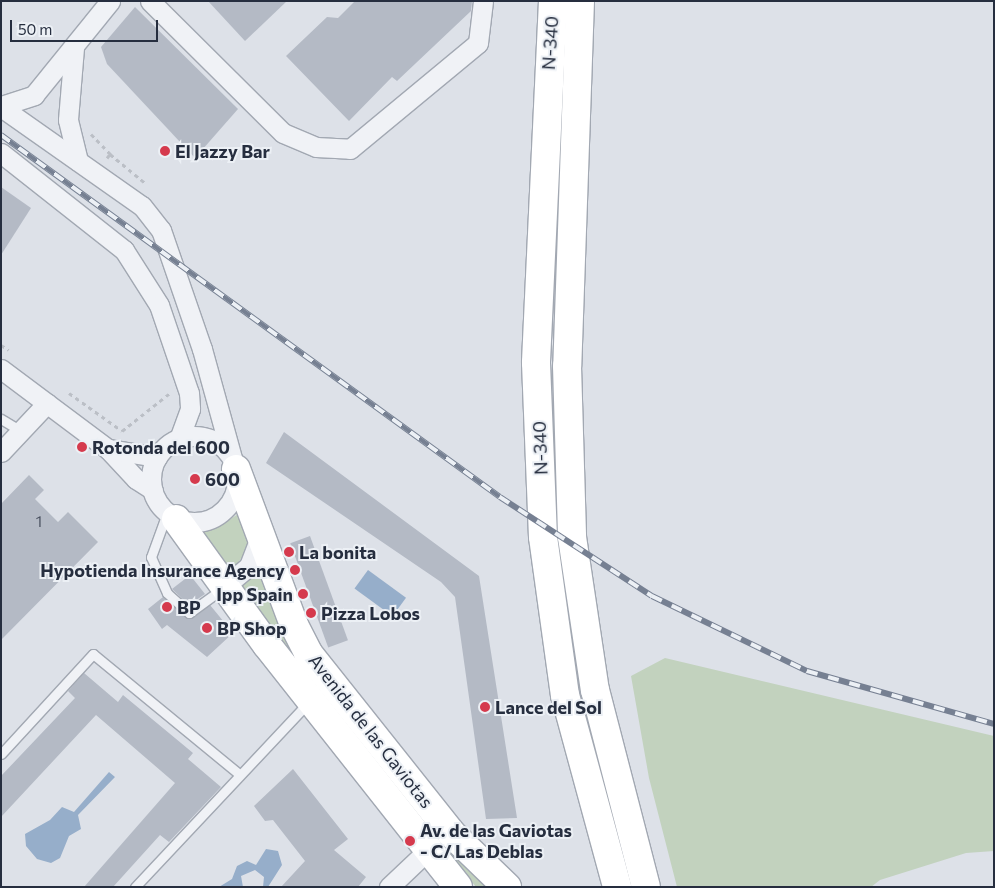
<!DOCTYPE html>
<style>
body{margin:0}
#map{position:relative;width:995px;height:888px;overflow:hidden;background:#dde1e8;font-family:Commissioner,sans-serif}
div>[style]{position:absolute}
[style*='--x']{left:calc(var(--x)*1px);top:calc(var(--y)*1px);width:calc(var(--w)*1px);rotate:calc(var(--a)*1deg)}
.green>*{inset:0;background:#c2d2be}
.water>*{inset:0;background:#96aeca;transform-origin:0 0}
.building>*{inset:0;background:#b4bac5;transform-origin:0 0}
.path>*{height:3px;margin-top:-1.5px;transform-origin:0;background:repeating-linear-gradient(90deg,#bbbfc6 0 4px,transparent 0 8px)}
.roads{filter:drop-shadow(1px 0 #a2a8b2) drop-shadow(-1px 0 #a2a8b2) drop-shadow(0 1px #a2a8b2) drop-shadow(0 -1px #a2a8b2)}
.lane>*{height:9px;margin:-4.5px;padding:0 4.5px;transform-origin:4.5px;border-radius:4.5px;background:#f0f2f6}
.street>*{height:19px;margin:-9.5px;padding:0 9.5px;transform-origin:9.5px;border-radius:9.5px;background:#f0f2f6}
.street>.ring{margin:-9.5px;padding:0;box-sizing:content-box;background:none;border:19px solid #f0f2f6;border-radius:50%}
.primary>*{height:28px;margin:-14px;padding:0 14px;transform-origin:14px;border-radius:14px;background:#fff}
.rail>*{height:5.5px;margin-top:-2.75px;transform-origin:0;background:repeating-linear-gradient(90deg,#ecf0f5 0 11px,#768092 0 22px);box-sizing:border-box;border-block:1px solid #768092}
.dots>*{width:14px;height:14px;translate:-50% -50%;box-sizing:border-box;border:2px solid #ecf0f5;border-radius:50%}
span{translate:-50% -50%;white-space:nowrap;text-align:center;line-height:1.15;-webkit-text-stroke:4px #ecf0f5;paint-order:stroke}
.number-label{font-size:15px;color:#4a5160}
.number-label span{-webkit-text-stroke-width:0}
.street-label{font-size:18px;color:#262e3f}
.poi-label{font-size:18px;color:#262e3f;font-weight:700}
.left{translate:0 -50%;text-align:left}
.right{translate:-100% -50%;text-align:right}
.frame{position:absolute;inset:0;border:2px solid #262e3f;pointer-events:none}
.scale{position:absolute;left:10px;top:20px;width:148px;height:22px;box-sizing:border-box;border:2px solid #262e3f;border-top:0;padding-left:6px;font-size:15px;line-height:18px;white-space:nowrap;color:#262e3f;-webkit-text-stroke:4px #ecf0f5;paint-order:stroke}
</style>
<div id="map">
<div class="green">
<i style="clip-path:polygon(238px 514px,249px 546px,236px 566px,227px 566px,194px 533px,217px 528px)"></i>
<i style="clip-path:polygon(263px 559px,282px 620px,488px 887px,476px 887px,238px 586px)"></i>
<i style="clip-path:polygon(665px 658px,994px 736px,994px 851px,966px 853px,880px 880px,871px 887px,677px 887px,649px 778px,631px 676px)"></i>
</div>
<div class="water">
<i style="left:368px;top:570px;width:47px;height:23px;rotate:36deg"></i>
<i style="clip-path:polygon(109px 772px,115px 777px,78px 815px,81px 829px,69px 836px,60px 858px,51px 863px,37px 859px,26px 846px,25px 834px,50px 820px,62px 807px,74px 812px)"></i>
<i style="clip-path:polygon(266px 849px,278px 851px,282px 865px,268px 887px,263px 887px,264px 877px,255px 870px,241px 876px,243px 887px,219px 887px,232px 879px,237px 866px,247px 861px,256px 865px)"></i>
</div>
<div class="building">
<i style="clip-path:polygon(208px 1px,287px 1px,245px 41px)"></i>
<i style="clip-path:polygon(355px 1px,472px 1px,471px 11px,397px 81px,392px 77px,349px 121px,286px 56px,327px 17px,338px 18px)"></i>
<i style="clip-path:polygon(135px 7px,238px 109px,195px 158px,107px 64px,101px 47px)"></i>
<i style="clip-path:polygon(1px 187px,31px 208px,1px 255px)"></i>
<i style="clip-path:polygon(284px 432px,479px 576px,517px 818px,486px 819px,455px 597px,441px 582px,266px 463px)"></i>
<i style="clip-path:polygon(29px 475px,44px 490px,35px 499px,58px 522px,68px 512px,98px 542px,1px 640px,1px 504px)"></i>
<i style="left:310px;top:536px;width:111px;height:21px;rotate:70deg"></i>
<i style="clip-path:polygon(190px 575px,205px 594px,189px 605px,172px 589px)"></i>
<i style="clip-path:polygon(163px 597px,188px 619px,210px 605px,233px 633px,207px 657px,167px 625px,162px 629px,148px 609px)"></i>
<i style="clip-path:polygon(84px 673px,118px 702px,123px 695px,181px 743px,193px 753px,188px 759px,221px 787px,169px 842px,160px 835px,113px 887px,84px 887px,175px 783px,96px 715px,1px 817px,1px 776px,75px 698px,68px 691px)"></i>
<i style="clip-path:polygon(293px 769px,348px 839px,334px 850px,366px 877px,358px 887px,281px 887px,305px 861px,273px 820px,265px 821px,254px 806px)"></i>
</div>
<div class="path">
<i style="--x:91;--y:134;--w:28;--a:46"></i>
<i style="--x:107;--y:158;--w:5;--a:-53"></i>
<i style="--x:110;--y:154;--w:45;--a:39.6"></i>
<i style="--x:1;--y:345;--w:9;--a:32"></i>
<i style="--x:69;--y:393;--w:65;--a:35.6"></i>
<i style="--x:122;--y:431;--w:61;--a:-38.4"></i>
</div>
<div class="roads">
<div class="lane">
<i style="--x:1;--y:419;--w:23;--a:31"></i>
<i style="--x:167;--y:513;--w:47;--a:110"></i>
<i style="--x:151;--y:557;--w:39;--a:66"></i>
<i style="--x:167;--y:593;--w:30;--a:42"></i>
<i style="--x:189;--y:613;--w:41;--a:-36"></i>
<i style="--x:1;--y:754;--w:136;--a:-47.4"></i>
<i style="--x:93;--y:654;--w:189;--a:39.4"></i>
<i style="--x:135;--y:887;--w:253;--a:-46.8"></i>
</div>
<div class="street">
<i style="--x:150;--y:1;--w:187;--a:44.8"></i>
<i style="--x:283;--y:133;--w:36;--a:23"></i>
<i style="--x:316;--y:147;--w:34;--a:3"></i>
<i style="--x:350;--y:149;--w:166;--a:-39.6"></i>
<i style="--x:478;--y:43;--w:42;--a:-83.2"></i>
<i style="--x:74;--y:48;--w:72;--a:94.8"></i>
<i style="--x:68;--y:120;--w:42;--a:76.3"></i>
<i style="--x:1;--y:106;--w:35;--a:-18"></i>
<i style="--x:34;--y:95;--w:121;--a:-51"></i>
<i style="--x:1;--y:107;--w:172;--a:35.1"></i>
<i style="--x:142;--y:206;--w:31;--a:52"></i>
<i style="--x:161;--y:230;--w:126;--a:71"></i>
<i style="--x:202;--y:349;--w:113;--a:74.6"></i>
<i style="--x:1;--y:153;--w:157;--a:38.3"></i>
<i style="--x:124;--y:250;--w:65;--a:57.5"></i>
<i style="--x:159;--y:305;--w:93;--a:71.2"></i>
<i style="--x:189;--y:393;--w:16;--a:86"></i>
<i style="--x:190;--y:409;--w:32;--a:110"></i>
<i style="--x:1;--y:369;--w:134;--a:36.8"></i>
<i style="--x:108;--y:449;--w:41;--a:47"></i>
<i style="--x:136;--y:479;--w:20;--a:33"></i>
<i class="ring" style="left:151px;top:436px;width:67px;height:67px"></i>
<i style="--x:108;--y:449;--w:50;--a:9.3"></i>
<i style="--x:1;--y:452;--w:67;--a:-46.8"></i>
<i style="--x:224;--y:587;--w:33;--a:-40"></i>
<i style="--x:249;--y:566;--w:33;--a:-69"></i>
<i style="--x:389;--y:887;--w:54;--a:-43.5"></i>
</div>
<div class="primary">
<i style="--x:553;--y:1;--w:362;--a:92.7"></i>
<i style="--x:536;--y:363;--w:174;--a:87.7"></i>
<i style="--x:543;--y:537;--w:160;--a:82.1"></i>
<i style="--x:565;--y:695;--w:199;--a:74.8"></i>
<i style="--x:580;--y:1;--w:365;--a:92"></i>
<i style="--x:567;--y:366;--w:171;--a:88.3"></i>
<i style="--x:572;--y:537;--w:155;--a:81.5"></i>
<i style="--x:595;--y:690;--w:203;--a:75.5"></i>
<i style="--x:236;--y:469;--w:166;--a:69.6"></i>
<i style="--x:294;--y:625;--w:31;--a:63"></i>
<i style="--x:308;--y:653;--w:230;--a:51.5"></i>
<i style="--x:451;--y:833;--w:78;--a:44"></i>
<i style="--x:176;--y:519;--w:155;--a:54.2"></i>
<i style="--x:267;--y:645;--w:308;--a:51.7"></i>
</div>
</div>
<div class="rail">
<i style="--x:1;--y:135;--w:616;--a:35.96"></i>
<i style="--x:500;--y:497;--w:181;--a:33.1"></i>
<i style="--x:652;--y:596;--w:172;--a:25.8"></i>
<i style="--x:807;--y:671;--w:194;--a:15.8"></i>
</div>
<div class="dots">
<i style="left:165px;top:151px;background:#d53a4d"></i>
<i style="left:82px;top:447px;background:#d53a4d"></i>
<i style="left:195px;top:479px;background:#d53a4d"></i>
<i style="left:289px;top:552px;background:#d53a4d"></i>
<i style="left:295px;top:570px;background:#d53a4d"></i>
<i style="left:303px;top:594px;background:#d53a4d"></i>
<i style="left:167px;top:607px;background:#d53a4d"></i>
<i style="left:311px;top:613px;background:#d53a4d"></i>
<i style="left:207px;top:628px;background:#d53a4d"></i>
<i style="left:485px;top:707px;background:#d53a4d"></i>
<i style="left:410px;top:841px;background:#d53a4d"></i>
</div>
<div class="number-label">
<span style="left:39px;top:522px">1</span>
</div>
<div class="street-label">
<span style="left:550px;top:43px;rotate:-86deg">N-340</span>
<span style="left:540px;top:448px;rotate:-92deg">N-340</span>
<span style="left:371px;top:731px;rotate:52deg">Avenida de las Gaviotas</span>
</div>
<div class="poi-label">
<span class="left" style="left:175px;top:151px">El Jazzy Bar</span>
<span class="left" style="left:92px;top:447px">Rotonda del 600</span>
<span class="left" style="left:205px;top:479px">600</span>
<span class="left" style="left:299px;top:552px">La bonita</span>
<span class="right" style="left:285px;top:570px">Hypotienda Insurance Agency</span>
<span class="right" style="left:293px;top:594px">Ipp Spain</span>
<span class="left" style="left:177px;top:607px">BP</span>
<span class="left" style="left:321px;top:613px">Pizza Lobos</span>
<span class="left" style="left:217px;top:628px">BP Shop</span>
<span class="left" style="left:495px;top:707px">Lance del Sol</span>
<span class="left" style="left:420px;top:841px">Av. de las Gaviotas<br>- C/ Las Deblas</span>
</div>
<div class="frame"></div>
<div class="scale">50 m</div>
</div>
